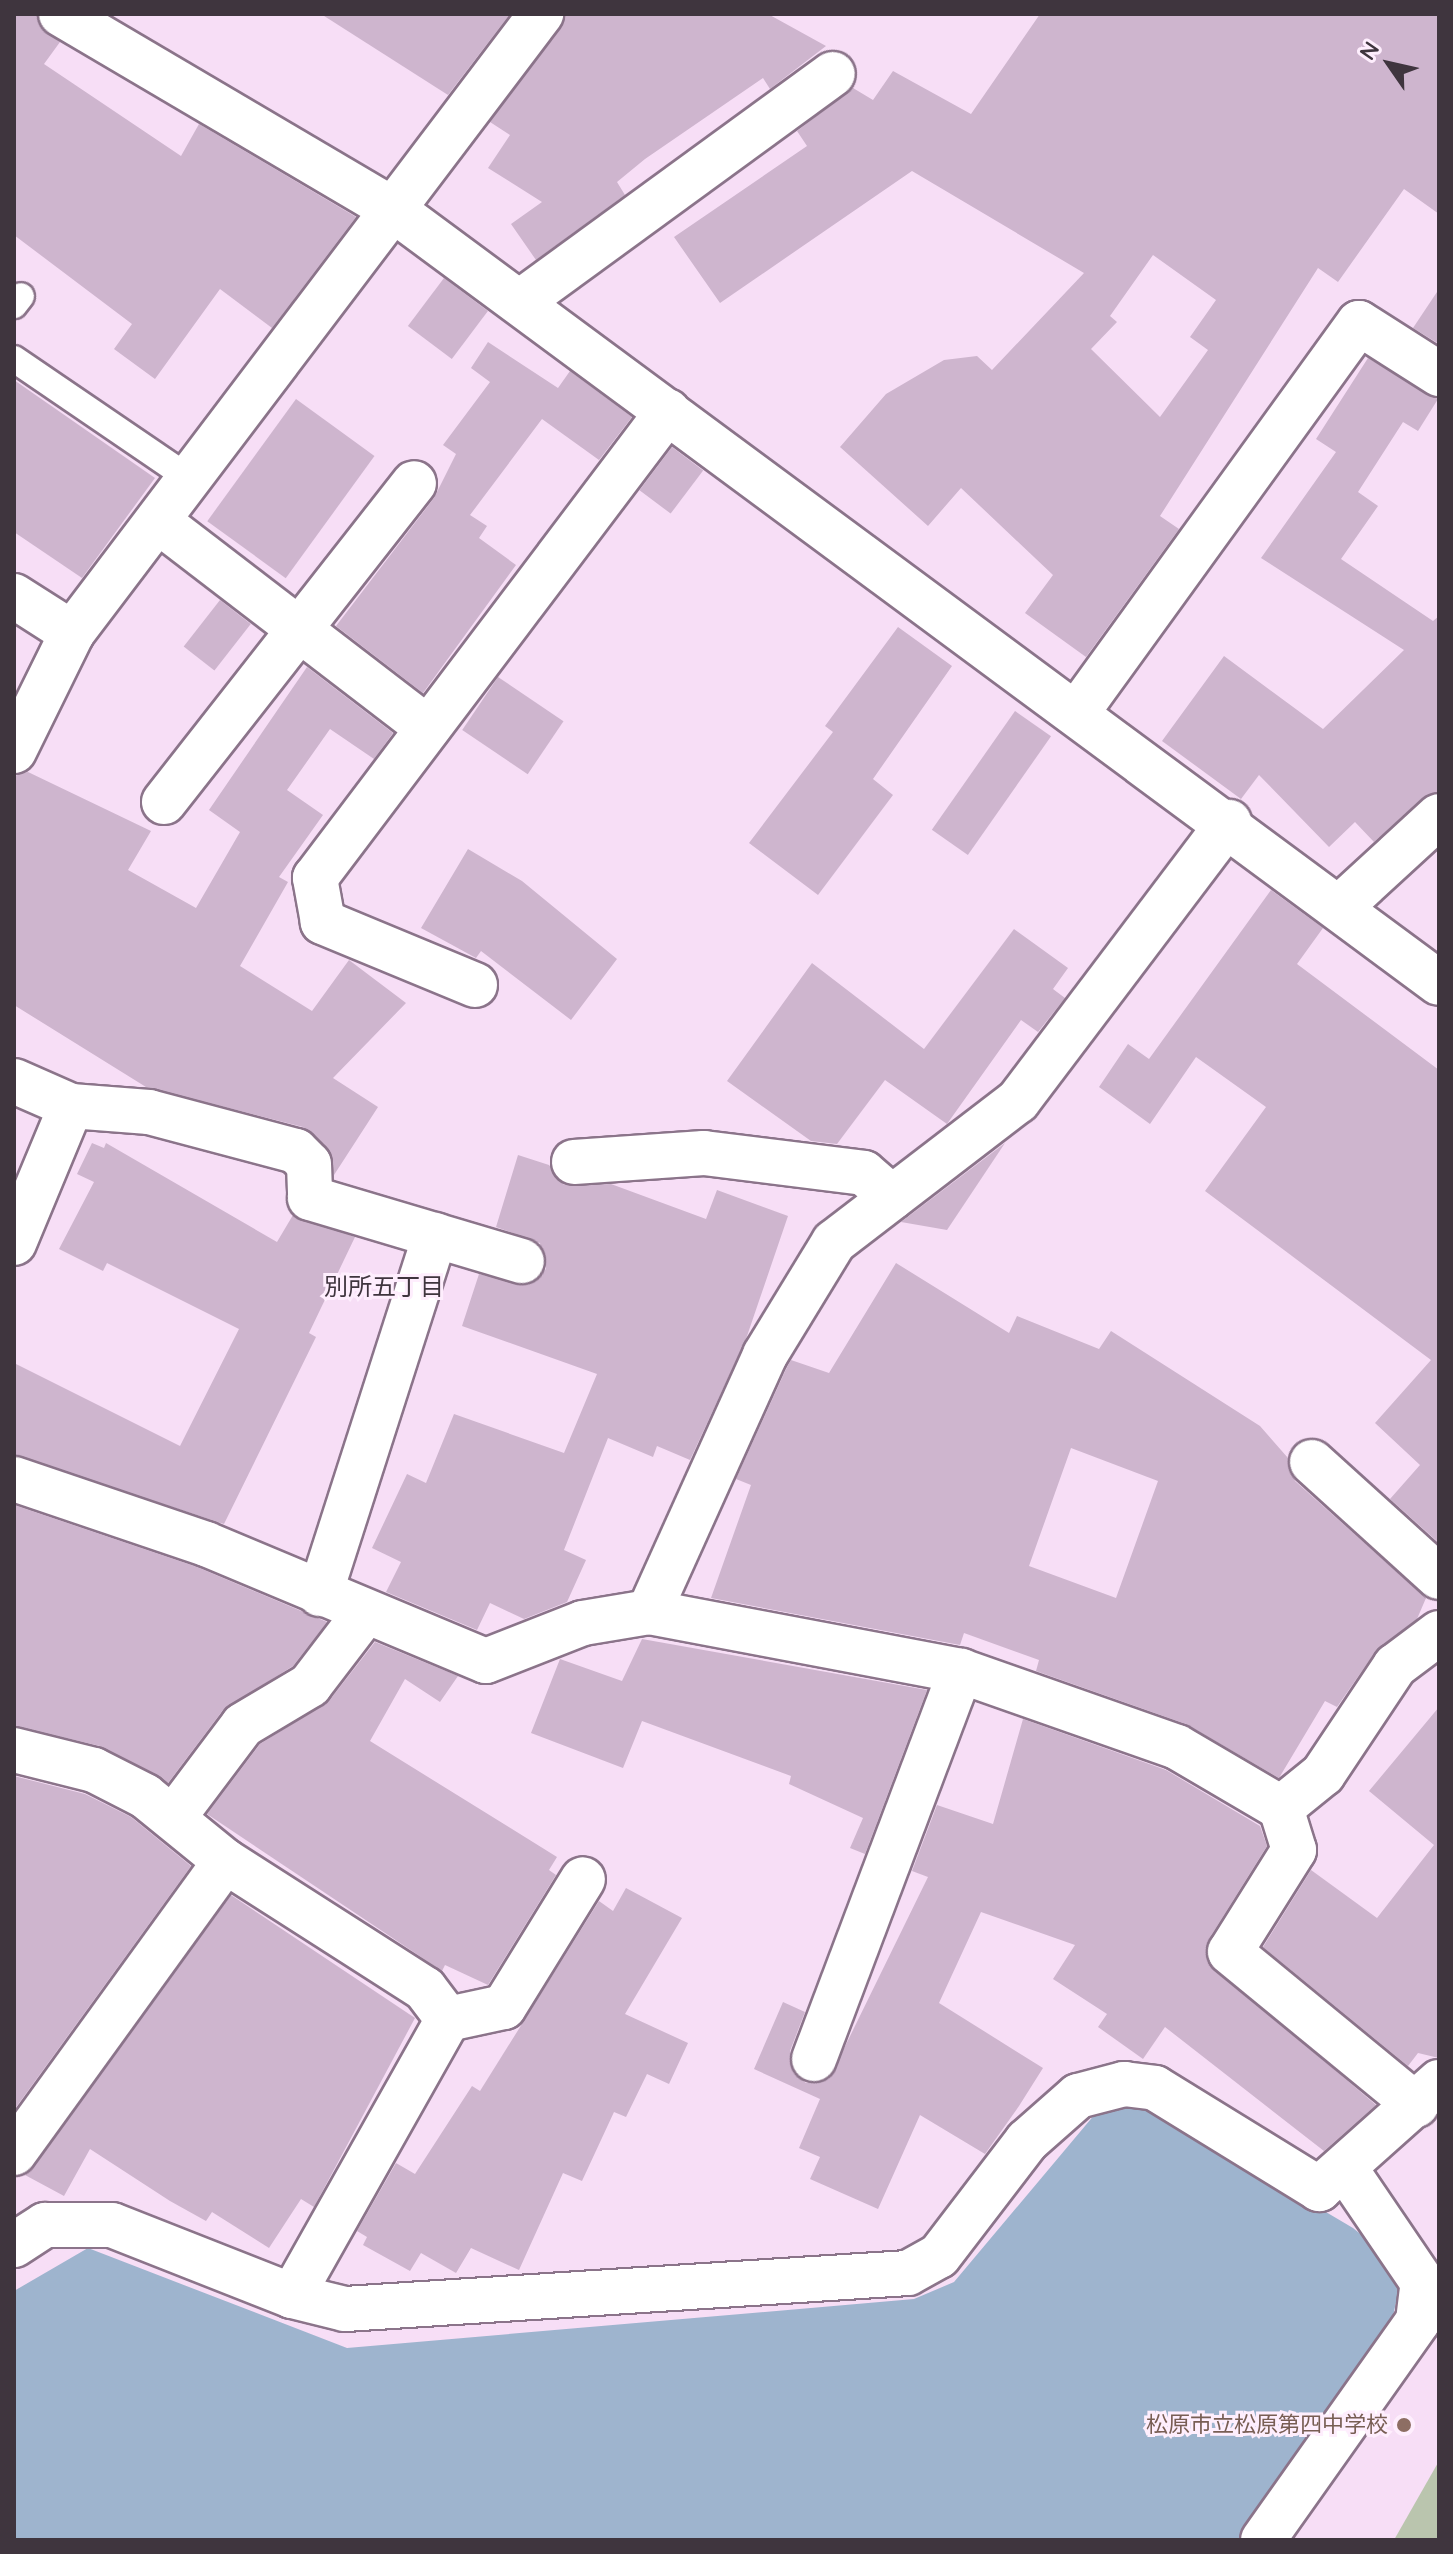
<!DOCTYPE html>
<meta charset="utf-8">
<style>
body{margin:0}
#map{position:relative;width:1453px;height:2554px;overflow:hidden;background:#f7def6;font-family:Quicksand,"Noto Sans JP",sans-serif}
div>[style]{position:absolute}
[style*='--x']{left:calc(var(--x)*1px);top:calc(var(--y)*1px);width:calc(var(--w)*1px);rotate:calc(var(--a)*1deg)}
.green>*{inset:0;background:#bac5ae}
.water>*{inset:0;background:#9eb4ce}
.building>*{inset:0;background:#ceb5ce;transform-origin:0 0}
.roads{filter:drop-shadow(2px 0 #8b748a) drop-shadow(-2px 0 #8b748a) drop-shadow(0 2px #8b748a) drop-shadow(0 -2px #8b748a)}
.lane>*{height:26px;margin:-13px;padding:0 13px;transform-origin:13px;border-radius:13px;background:#fff}
.street>*{height:44px;margin:-22px;padding:0 22px;transform-origin:22px;border-radius:22px;background:#fff}
.dots>*{width:22px;height:22px;translate:-50% -50%;box-sizing:border-box;border:4px solid #feeefd;border-radius:50%}
span{translate:-50% -50%;white-space:nowrap;text-align:center;line-height:1.15;-webkit-text-stroke:6px #feeefd;paint-order:stroke}
.education-label{font-size:22px;color:#785e54}
.right{translate:-100% -50%;text-align:right}
.neighbourhood-label{font-size:24px;color:#3f353e}
.frame{position:absolute;inset:0;border:16px solid #3f353e;pointer-events:none}
.north{position:absolute;left:1349px;top:24px;width:80px;height:80px;-webkit-text-stroke:6px #feeefd;paint-order:stroke;rotate:304deg;font-size:22px;font-weight:700;line-height:32px;text-align:center;color:#3f353e}
.north::after{content:'';display:block;margin:auto;width:28px;height:36px;background:#3f353e;clip-path:polygon(50% 0,100% 100%,50% 72%,0 100%)}
</style>
<div id="map">
<div class="green">
<i style="clip-path:polygon(1439px 2461px,1439px 2540px,1394px 2540px)"></i>
</div>
<div class="water">
<i style="clip-path:polygon(1111px 2095px,1163px 2116px,1353px 2228px,1390px 2258px,1399px 2289px,1393px 2316px,1242px 2540px,14px 2540px,14px 2291px,88px 2248px,347px 2348px,914px 2299px,954px 2282px)"></i>
</div>
<div class="building">
<i style="clip-path:polygon(14px 14px,36px 14px,60px 42px,44px 64px,181px 156px,199px 124px,356px 217px,272px 328px,220px 289px,155px 379px,114px 349px,132px 324px,14px 235px)"></i>
<i style="clip-path:polygon(321px 14px,510px 14px,448px 95px)"></i>
<i style="clip-path:polygon(565px 14px,768px 14px,826px 46px,770px 89px,763px 78px,645px 159px,617px 182px,625px 195px,536px 260px,511px 224px,542px 202px,488px 168px,510px 135px,490px 122px)"></i>
<i style="clip-path:polygon(evenodd,1040px 14px,1439px 14px,1439px 214px,1404px 189px,1338px 282px,1318px 268px,1160px 516px,1179px 529px,1086px 657px,1025px 613px,1053px 575px,961px 488px,928px 526px,840px 447px,886px 394px,944px 360px,977px 356px,992px 370px,1084px 273px,912px 171px,720px 303px,674px 237px,807px 146px,797px 131px,853px 88px,873px 100px,893px 71px,971px 114px,1040px 14px,1153px 255px,1216px 300px,1190px 337px,1208px 350px,1160px 417px,1091px 349px,1117px 322px,1110px 316px,1153px 255px)"></i>
<i style="left:444px;top:278px;width:55px;height:60px;rotate:37deg"></i>
<i style="clip-path:polygon(1439px 289px,1439px 344px,1413px 328px)"></i>
<i style="clip-path:polygon(488px 342px,558px 388px,570px 371px,632px 417px,599px 460px,542px 419px,470px 515px,487px 526px,479px 538px,516px 565px,423px 693px,336px 626px,434px 498px,456px 454px,443px 445px,490px 382px,471px 368px)"></i>
<i style="clip-path:polygon(1368px 358px,1438px 399px,1418px 431px,1403px 422px,1358px 492px,1378px 506px,1341px 559px,1433px 621px,1439px 616px,1439px 792px,1422px 798px,1374px 842px,1355px 822px,1329px 847px,1259px 775px,1241px 799px,1162px 741px,1224px 656px,1323px 729px,1404px 650px,1261px 558px,1336px 452px,1316px 439px)"></i>
<i style="clip-path:polygon(14px 380px,155px 478px,82px 578px,14px 532px)"></i>
<i style="left:296px;top:399px;width:97px;height:151px;rotate:36deg"></i>
<i style="left:672px;top:447px;width:39px;height:54px;rotate:37deg"></i>
<i style="left:220px;top:600px;width:39px;height:59px;rotate:38deg"></i>
<i style="clip-path:polygon(898px 627px,952px 666px,873px 779px,893px 795px,818px 895px,749px 843px,833px 732px,825px 726px)"></i>
<i style="clip-path:polygon(307px 667px,393px 733px,374px 759px,330px 729px,287px 790px,323px 815px,279px 877px,288px 882px,240px 966px,312px 1011px,349px 960px,406px 1003px,333px 1078px,378px 1107px,334px 1175px,327px 1147px,303px 1127px,146px 1087px,14px 1005px,14px 776px,28px 772px,151px 831px,128px 870px,196px 908px,240px 832px,209px 810px)"></i>
<i style="left:498px;top:677px;width:79px;height:64px;rotate:34deg"></i>
<i style="left:1015px;top:711px;width:44px;height:145px;rotate:35deg"></i>
<i style="clip-path:polygon(468px 849px,522px 881px,617px 959px,571px 1020px,481px 951px,476px 958px,421px 928px)"></i>
<i style="clip-path:polygon(1271px 890px,1323px 928px,1297px 964px,1439px 1070px,1439px 1543px,1390px 1499px,1420px 1465px,1375px 1423px,1431px 1360px,1205px 1191px,1266px 1107px,1196px 1057px,1150px 1124px,1099px 1087px,1128px 1044px,1149px 1059px)"></i>
<i style="clip-path:polygon(1014px 929px,1068px 968px,1053px 989px,1065px 998px,1038px 1032px,1021px 1020px,947px 1124px,885px 1080px,837px 1144px,811px 1141px,727px 1081px,812px 963px,924px 1049px)"></i>
<i style="clip-path:polygon(92px 1143px,104px 1148px,106px 1143px,277px 1242px,293px 1215px,355px 1237px,309px 1333px,316px 1337px,224px 1524px,14px 1455px,14px 1363px,180px 1446px,239px 1329px,107px 1263px,103px 1271px,59px 1249px,94px 1182px,77px 1174px)"></i>
<i style="clip-path:polygon(1005px 1143px,947px 1230px,901px 1222px)"></i>
<i style="clip-path:polygon(518px 1155px,549px 1165px,564px 1185px,611px 1184px,706px 1219px,717px 1190px,788px 1216px,746px 1339px,690px 1460px,657px 1446px,653px 1457px,608px 1438px,564px 1550px,586px 1560px,567px 1602px,524px 1619px,490px 1603px,477px 1630px,386px 1592px,401px 1562px,372px 1548px,407px 1474px,426px 1483px,454px 1414px,564px 1453px,597px 1374px,462px 1326px,479px 1274px,527px 1285px,546px 1269px,540px 1243px,496px 1227px)"></i>
<i style="clip-path:polygon(evenodd,896px 1263px,1009px 1333px,1017px 1316px,1099px 1349px,1111px 1331px,1260px 1426px,1288px 1458px,1295px 1481px,1426px 1598px,1417px 1619px,1375px 1652px,1337px 1707px,1325px 1701px,1279px 1778px,1186px 1724px,1036px 1671px,1039px 1660px,964px 1633px,960px 1645px,711px 1598px,751px 1485px,736px 1479px,787px 1367px,791px 1360px,829px 1373px,896px 1263px,1071px 1448px,1158px 1481px,1116px 1598px,1029px 1566px,1071px 1448px)"></i>
<i style="clip-path:polygon(14px 1505px,197px 1567px,327px 1622px,293px 1666px,223px 1710px,168px 1783px,100px 1746px,14px 1726px)"></i>
<i style="clip-path:polygon(642px 1639px,927px 1690px,865px 1854px,850px 1848px,863px 1818px,789px 1784px,791px 1776px,642px 1721px,623px 1768px,531px 1733px,560px 1659px,622px 1681px)"></i>
<i style="clip-path:polygon(375px 1642px,458px 1676px,440px 1702px,405px 1679px,370px 1741px,557px 1857px,549px 1870px,556px 1875px,488px 1985px,445px 1965px,442px 1971px,207px 1814px,260px 1744px,329px 1701px)"></i>
<i style="clip-path:polygon(1439px 1707px,1439px 2058px,1418px 2053px,1408px 2066px,1263px 1947px,1311px 1870px,1377px 1918px,1434px 1845px,1369px 1791px)"></i>
<i style="clip-path:polygon(1023px 1719px,1166px 1770px,1260px 1826px,1267px 1846px,1209px 1939px,1207px 1961px,1376px 2105px,1324px 2151px,1165px 2027px,1143px 2059px,1098px 2027px,1107px 2014px,1053px 1979px,1075px 1945px,981px 1912px,939px 2003px,1043px 2068px,1019px 2106px,985px 2154px,920px 2115px,878px 2209px,810px 2179px,820px 2157px,799px 2148px,820px 2099px,754px 2069px,783px 2002px,805px 2012px,790px 2051px,794px 2074px,806px 2083px,829px 2079px,928px 1877px,912px 1871px,937px 1805px,993px 1824px)"></i>
<i style="clip-path:polygon(14px 1776px,85px 1794px,131px 1817px,191px 1866px,14px 2110px)"></i>
<i style="clip-path:polygon(626px 1888px,682px 1918px,625px 2014px,688px 2043px,669px 2084px,647px 2074px,626px 2117px,614px 2112px,582px 2181px,563px 2173px,519px 2270px,471px 2248px,456px 2273px,421px 2253px,410px 2271px,363px 2245px,367px 2237px,357px 2231px,396px 2163px,415px 2174px,472px 2086px,480px 2091px,599px 1901px,613px 1911px)"></i>
<i style="clip-path:polygon(231px 1895px,415px 2018px,314px 2207px,301px 2199px,269px 2248px,212px 2212px,206px 2221px,170px 2201px,90px 2149px,64px 2196px,25px 2175px)"></i>
</div>
<div class="roads">
<div class="lane">
<i style="--x:14;--y:305;--w:11;--a:-52"></i>
<i style="--x:14;--y:359;--w:213;--a:34.3"></i>
</div>
<div class="street">
<i style="--x:61;--y:14;--w:388;--a:30.5"></i>
<i style="--x:395;--y:211;--w:1298;--a:36.48"></i>
<i style="--x:520;--y:302;--w:387;--a:-36.1"></i>
<i style="--x:158;--y:521;--w:340;--a:37.5"></i>
<i style="--x:14;--y:596;--w:69;--a:32.5"></i>
<i style="--x:1078;--y:711;--w:479;--a:-54.1"></i>
<i style="--x:1359;--y:323;--w:95;--a:32.5"></i>
<i style="--x:14;--y:751;--w:131;--a:-63.8"></i>
<i style="--x:72;--y:633;--w:777;--a:-52.85"></i>
<i style="--x:164;--y:802;--w:405;--a:-51.9"></i>
<i style="--x:1340;--y:907;--w:134;--a:-42.6"></i>
<i style="--x:475;--y:985;--w:165;--a:-157.5"></i>
<i style="--x:323;--y:922;--w:45;--a:-100.3"></i>
<i style="--x:315;--y:878;--w:585;--a:-52.91"></i>
<i style="--x:14;--y:1081;--w:62;--a:23.7"></i>
<i style="--x:71;--y:1106;--w:78;--a:4.4"></i>
<i style="--x:149;--y:1112;--w:152;--a:14.9"></i>
<i style="--x:296;--y:1151;--w:18;--a:45"></i>
<i style="--x:309;--y:1164;--w:34;--a:88"></i>
<i style="--x:310;--y:1198;--w:221;--a:16.6"></i>
<i style="--x:574;--y:1162;--w:130;--a:-4"></i>
<i style="--x:704;--y:1153;--w:161;--a:7.1"></i>
<i style="--x:864;--y:1173;--w:37;--a:41"></i>
<i style="--x:14;--y:1243;--w:148;--a:-67.4"></i>
<i style="--x:1312;--y:1462;--w:171;--a:42.2"></i>
<i style="--x:14;--y:1479;--w:203;--a:18.7"></i>
<i style="--x:206;--y:1544;--w:303;--a:22.7"></i>
<i style="--x:486;--y:1661;--w:104;--a:-21.4"></i>
<i style="--x:583;--y:1623;--w:67;--a:-9.5"></i>
<i style="--x:649;--y:1612;--w:318;--a:10.7"></i>
<i style="--x:961;--y:1671;--w:229;--a:19.4"></i>
<i style="--x:1177;--y:1747;--w:121;--a:30.4"></i>
<i style="--x:1281;--y:1808;--w:44;--a:72.8"></i>
<i style="--x:1294;--y:1850;--w:120;--a:122.1"></i>
<i style="--x:1230;--y:1952;--w:241;--a:39.4"></i>
<i style="--x:320;--y:1594;--w:377;--a:-72.2"></i>
<i style="--x:649;--y:1612;--w:282;--a:-65.7"></i>
<i style="--x:765;--y:1355;--w:132;--a:-58.6"></i>
<i style="--x:834;--y:1242;--w:232;--a:-37.5"></i>
<i style="--x:1018;--y:1101;--w:350;--a:-52.9"></i>
<i style="--x:14;--y:1750;--w:82;--a:14"></i>
<i style="--x:94;--y:1770;--w:57;--a:27"></i>
<i style="--x:145;--y:1796;--w:103;--a:39.1"></i>
<i style="--x:225;--y:1861;--w:237;--a:32.6"></i>
<i style="--x:425;--y:1989;--w:38;--a:53"></i>
<i style="--x:1281;--y:1808;--w:54;--a:-39"></i>
<i style="--x:1323;--y:1774;--w:130;--a:-56.3"></i>
<i style="--x:1395;--y:1666;--w:55;--a:-36.9"></i>
<i style="--x:173;--y:1818;--w:116;--a:-53"></i>
<i style="--x:243;--y:1725;--w:78;--a:-30.8"></i>
<i style="--x:310;--y:1685;--w:91;--a:-52.6"></i>
<i style="--x:814;--y:2059;--w:415;--a:-69.3"></i>
<i style="--x:14;--y:2153;--w:360;--a:-54.1"></i>
<i style="--x:14;--y:2245;--w:37;--a:-33"></i>
<i style="--x:45;--y:2225;--w:67;--a:0"></i>
<i style="--x:112;--y:2225;--w:193;--a:21.5"></i>
<i style="--x:292;--y:2296;--w:318;--a:-60.6"></i>
<i style="--x:448;--y:2019;--w:57;--a:-12.1"></i>
<i style="--x:504;--y:2007;--w:150;--a:-58.3"></i>
<i style="--x:292;--y:2296;--w:55;--a:13.8"></i>
<i style="--x:345;--y:2309;--w:564;--a:-3.66"></i>
<i style="--x:908;--y:2273;--w:35;--a:-29"></i>
<i style="--x:939;--y:2256;--w:145;--a:-52.6"></i>
<i style="--x:1027;--y:2141;--w:68;--a:-41.4"></i>
<i style="--x:1078;--y:2096;--w:48;--a:-14.6"></i>
<i style="--x:1124;--y:2084;--w:31;--a:7"></i>
<i style="--x:1155;--y:2088;--w:193;--a:31.6"></i>
<i style="--x:1319;--y:2189;--w:161;--a:-41.7"></i>
<i style="--x:1263;--y:2540;--w:268;--a:-54.7"></i>
<i style="--x:1418;--y:2321;--w:38;--a:-83"></i>
<i style="--x:1423;--y:2283;--w:135;--a:-124.2"></i>
</div>
</div>
<div class="dots">
<i style="left:1404px;top:2425px;background:#8d6e63"></i>
</div>
<div class="education-label">
<span class="right" style="left:1388px;top:2425px">松原市立松原第四中学校</span>
</div>
<div class="neighbourhood-label">
<span style="left:384px;top:1287px">別所五丁目</span>
</div>
<div class="frame"></div>
<div class="north">N</div>
</div>
